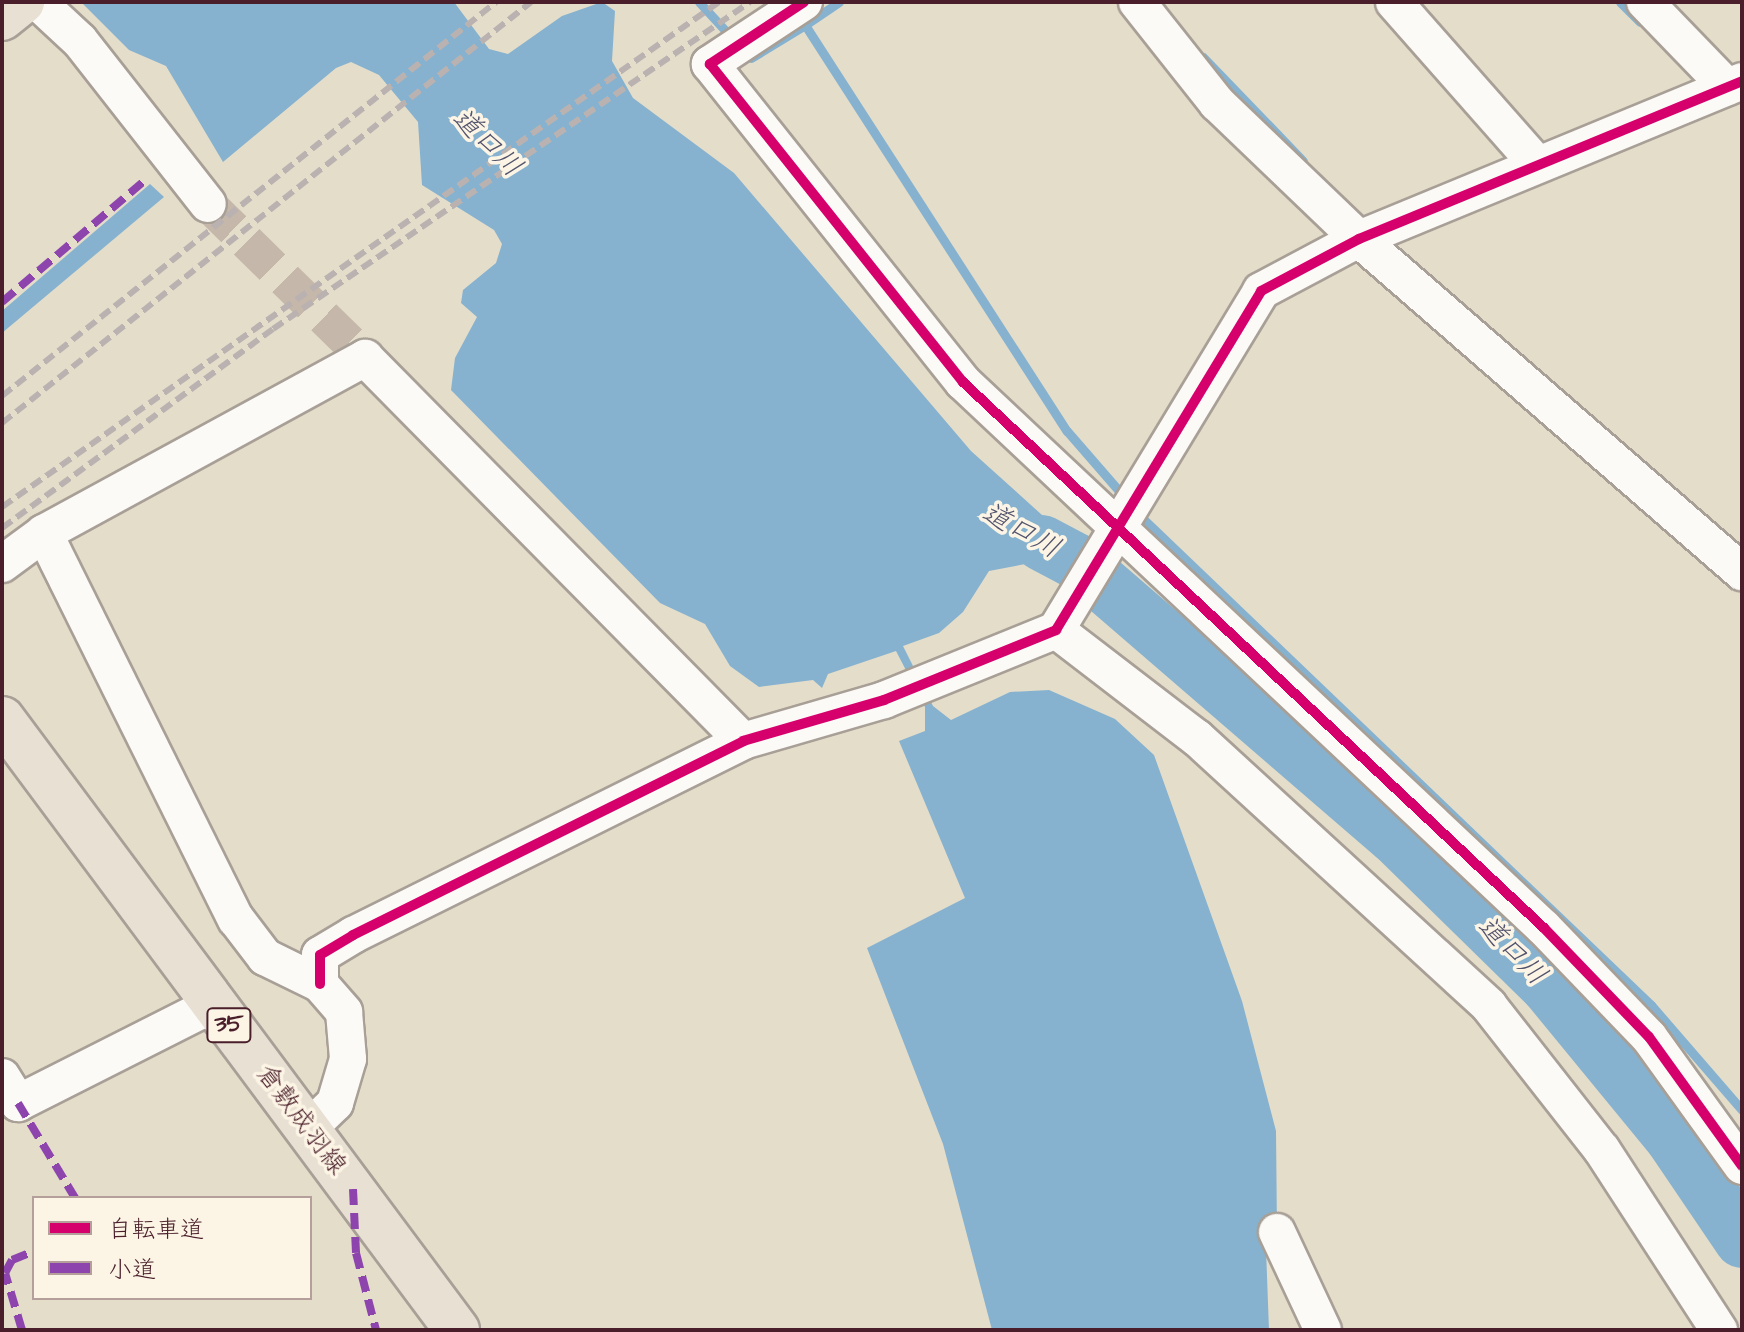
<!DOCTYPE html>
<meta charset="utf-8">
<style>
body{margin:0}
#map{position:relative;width:1744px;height:1332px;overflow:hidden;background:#e4ddca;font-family:"Architects Daughter","Klee One",sans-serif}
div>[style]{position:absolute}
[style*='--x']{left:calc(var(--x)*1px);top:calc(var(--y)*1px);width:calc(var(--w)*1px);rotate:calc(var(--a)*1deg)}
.water>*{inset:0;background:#86b2cf}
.stream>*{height:9px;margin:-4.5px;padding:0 4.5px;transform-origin:4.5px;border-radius:4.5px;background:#86b2cf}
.river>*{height:56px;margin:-28px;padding:0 28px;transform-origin:28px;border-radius:28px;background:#86b2cf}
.street-tunnel>*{height:36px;margin-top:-18px;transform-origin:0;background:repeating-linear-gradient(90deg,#c5b7aa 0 36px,transparent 0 54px)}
.roads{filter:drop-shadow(2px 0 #a89f96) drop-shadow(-2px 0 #a89f96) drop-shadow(0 2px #a89f96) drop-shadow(0 -2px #a89f96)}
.street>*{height:36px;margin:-18px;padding:0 18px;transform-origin:18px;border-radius:18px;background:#fbfaf7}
.primary>*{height:44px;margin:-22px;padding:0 22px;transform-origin:22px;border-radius:22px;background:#e7e0d3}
.highway>*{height:44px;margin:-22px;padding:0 22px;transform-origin:22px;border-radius:22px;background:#e7e0d3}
.rail>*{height:6px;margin-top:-3px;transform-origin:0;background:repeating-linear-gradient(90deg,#b9b2b1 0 12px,transparent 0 18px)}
.quiet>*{height:8px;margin-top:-4px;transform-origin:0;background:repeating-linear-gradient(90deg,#8e44ad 0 16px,transparent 0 24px)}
.cycleway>*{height:10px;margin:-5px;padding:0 5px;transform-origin:5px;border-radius:5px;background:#d6006c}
span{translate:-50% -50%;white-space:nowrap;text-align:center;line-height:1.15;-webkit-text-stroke:7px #fcf5e5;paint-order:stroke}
.shield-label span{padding:2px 6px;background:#fcf5e5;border:2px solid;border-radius:6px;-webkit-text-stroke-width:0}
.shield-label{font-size:24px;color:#4a1f2b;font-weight:700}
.street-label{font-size:26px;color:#4a1f2b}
.water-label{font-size:28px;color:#52536d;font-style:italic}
.frame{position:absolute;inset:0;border:4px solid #4a1f2b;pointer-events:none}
.legend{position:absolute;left:32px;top:1196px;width:280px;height:104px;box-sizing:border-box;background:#fcf5e5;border:2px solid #b59f9b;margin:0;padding:10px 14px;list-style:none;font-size:24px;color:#4a1f2b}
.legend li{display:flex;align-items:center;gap:16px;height:40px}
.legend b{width:40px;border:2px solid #b59f9b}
</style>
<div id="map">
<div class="water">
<i style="clip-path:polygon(81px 2px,454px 2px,489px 49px,508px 54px,562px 16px,602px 2px,615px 11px,612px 61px,633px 98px,734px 173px,971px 451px,1052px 524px,1092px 544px,1071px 581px,1036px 562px,989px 571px,963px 612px,939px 633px,903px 646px,933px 706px,951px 720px,1010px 692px,1049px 690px,1115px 719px,1154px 755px,1242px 1001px,1276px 1131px,1277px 1232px,1266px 1249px,1269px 1330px,992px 1330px,943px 1144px,867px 948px,965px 898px,899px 741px,925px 731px,925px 707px,896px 651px,828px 674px,822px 688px,813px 680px,759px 687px,730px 666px,705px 624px,660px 603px,451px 390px,455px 358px,477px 317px,461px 303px,463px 290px,496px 263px,502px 244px,494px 230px,422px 185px,418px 122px,379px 75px,351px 62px,336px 68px,223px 162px,166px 66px,129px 50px)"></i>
<i style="clip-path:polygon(150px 184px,164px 197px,2px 333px,2px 311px)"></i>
</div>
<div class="stream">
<i style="--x:699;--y:2;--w:50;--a:47.4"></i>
<i style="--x:1620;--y:2;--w:28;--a:45"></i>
<i style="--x:805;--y:25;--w:41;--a:-34.1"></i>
<i style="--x:1203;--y:57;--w:144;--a:46.1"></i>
<i style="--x:751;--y:58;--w:63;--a:-31.4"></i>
<i style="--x:805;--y:25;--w:483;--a:57.2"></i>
<i style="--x:1067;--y:431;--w:91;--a:49"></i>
<i style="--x:1136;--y:512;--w:713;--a:43.75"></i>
<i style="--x:1651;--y:1005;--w:139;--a:49.1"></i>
</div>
<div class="river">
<i style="--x:1042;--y:543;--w:38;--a:28"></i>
<i style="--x:1076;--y:561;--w:421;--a:40.8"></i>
<i style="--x:1395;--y:836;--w:216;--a:44.4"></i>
<i style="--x:1549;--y:987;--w:195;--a:50.6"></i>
<i style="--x:1673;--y:1138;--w:123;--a:55.9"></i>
</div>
<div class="street-tunnel">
<i style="--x:208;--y:204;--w:220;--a:44.4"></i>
</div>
<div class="roads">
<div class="street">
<i style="--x:38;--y:2;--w:57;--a:42.9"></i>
<i style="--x:80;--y:41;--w:207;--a:51.9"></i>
<i style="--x:804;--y:2;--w:113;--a:146.6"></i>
<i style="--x:710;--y:64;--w:406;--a:51.5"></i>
<i style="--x:963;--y:382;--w:797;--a:43.22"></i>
<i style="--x:1544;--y:928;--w:151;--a:46.1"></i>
<i style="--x:1649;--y:1037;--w:159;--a:54.2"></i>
<i style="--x:1137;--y:2;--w:129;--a:51.6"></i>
<i style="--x:1217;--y:103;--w:197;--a:43.8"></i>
<i style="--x:1359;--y:239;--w:508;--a:41.01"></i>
<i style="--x:1394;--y:2;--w:216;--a:48.6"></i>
<i style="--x:1645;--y:2;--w:118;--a:46"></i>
<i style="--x:44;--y:533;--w:431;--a:63.6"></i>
<i style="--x:236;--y:919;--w:48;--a:52.7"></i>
<i style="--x:265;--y:957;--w:61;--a:26.1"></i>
<i style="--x:320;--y:984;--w:37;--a:49"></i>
<i style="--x:344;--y:1012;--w:47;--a:85.1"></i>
<i style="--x:348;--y:1059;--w:46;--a:106.5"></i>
<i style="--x:335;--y:1103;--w:37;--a:136"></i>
<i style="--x:2;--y:564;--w:52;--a:-36.4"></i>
<i style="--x:44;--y:533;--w:366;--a:-28.6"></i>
<i style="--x:365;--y:358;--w:538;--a:45.38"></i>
<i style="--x:1056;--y:630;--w:178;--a:37.5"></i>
<i style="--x:1197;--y:738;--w:396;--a:42.5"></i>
<i style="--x:1489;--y:1006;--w:183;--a:51.9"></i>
<i style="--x:1602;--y:1150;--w:215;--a:57"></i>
<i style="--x:320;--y:984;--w:29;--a:-90"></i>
<i style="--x:320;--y:955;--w:39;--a:-31"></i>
<i style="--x:353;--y:935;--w:436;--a:-26.4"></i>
<i style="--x:743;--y:741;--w:147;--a:-16.2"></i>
<i style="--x:884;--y:700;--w:186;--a:-22.1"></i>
<i style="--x:1056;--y:630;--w:396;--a:-58.8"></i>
<i style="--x:1261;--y:291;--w:111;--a:-28"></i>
<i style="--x:1359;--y:239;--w:414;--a:-22.4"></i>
<i style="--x:2;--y:1077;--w:31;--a:58"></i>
<i style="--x:18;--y:1103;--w:220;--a:-26.8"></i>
<i style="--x:1277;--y:1232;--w:108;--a:64.9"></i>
</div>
<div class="primary">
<i style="--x:2;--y:719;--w:762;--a:53.33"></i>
</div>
<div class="highway">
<i style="--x:2;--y:18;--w:26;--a:-39"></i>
</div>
</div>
<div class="rail">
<i style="--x:2;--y:396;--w:632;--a:-38.57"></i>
<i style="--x:2;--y:423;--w:676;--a:-38.51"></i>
<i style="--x:2;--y:507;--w:877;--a:-35.16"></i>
<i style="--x:2;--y:528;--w:336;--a:-36.3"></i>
<i style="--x:273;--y:329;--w:578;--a:-34.43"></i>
</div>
<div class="quiet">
<i style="--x:2;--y:302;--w:187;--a:-40.4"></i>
<i style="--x:18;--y:1103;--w:111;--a:59"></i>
<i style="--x:353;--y:1189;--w:64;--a:87.3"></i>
<i style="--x:356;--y:1253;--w:80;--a:75.4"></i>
<i style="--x:22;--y:1330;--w:59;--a:-106.6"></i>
<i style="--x:5;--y:1273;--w:15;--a:-62"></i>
<i style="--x:12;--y:1260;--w:24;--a:-22"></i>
</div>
<div class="cycleway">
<i style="--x:804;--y:2;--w:113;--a:146.6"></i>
<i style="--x:710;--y:64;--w:406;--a:51.5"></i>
<i style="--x:963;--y:382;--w:797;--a:43.22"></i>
<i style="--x:1544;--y:928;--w:151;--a:46.1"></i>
<i style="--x:1649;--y:1037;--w:159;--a:54.2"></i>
<i style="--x:320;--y:984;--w:29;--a:-90"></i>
<i style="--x:320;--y:955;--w:39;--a:-31"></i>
<i style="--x:353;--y:935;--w:436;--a:-26.4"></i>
<i style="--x:743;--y:741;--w:147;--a:-16.2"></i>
<i style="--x:884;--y:700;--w:186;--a:-22.1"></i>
<i style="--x:1056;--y:630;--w:396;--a:-58.8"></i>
<i style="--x:1261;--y:291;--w:111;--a:-28"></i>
<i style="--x:1359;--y:239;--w:414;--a:-22.4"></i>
</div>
<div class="shield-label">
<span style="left:229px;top:1025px">35</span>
</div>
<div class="street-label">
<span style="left:301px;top:1120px;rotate:53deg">倉敷成羽線</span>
</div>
<div class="water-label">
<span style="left:487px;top:143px;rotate:44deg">道口川</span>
<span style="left:1021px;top:531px;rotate:29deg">道口川</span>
<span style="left:1512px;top:951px;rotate:45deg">道口川</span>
</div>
<div class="frame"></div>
<ul class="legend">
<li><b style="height:10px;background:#d6006c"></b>自転車道</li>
<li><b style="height:10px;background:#8e44ad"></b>小道</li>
</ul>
</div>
